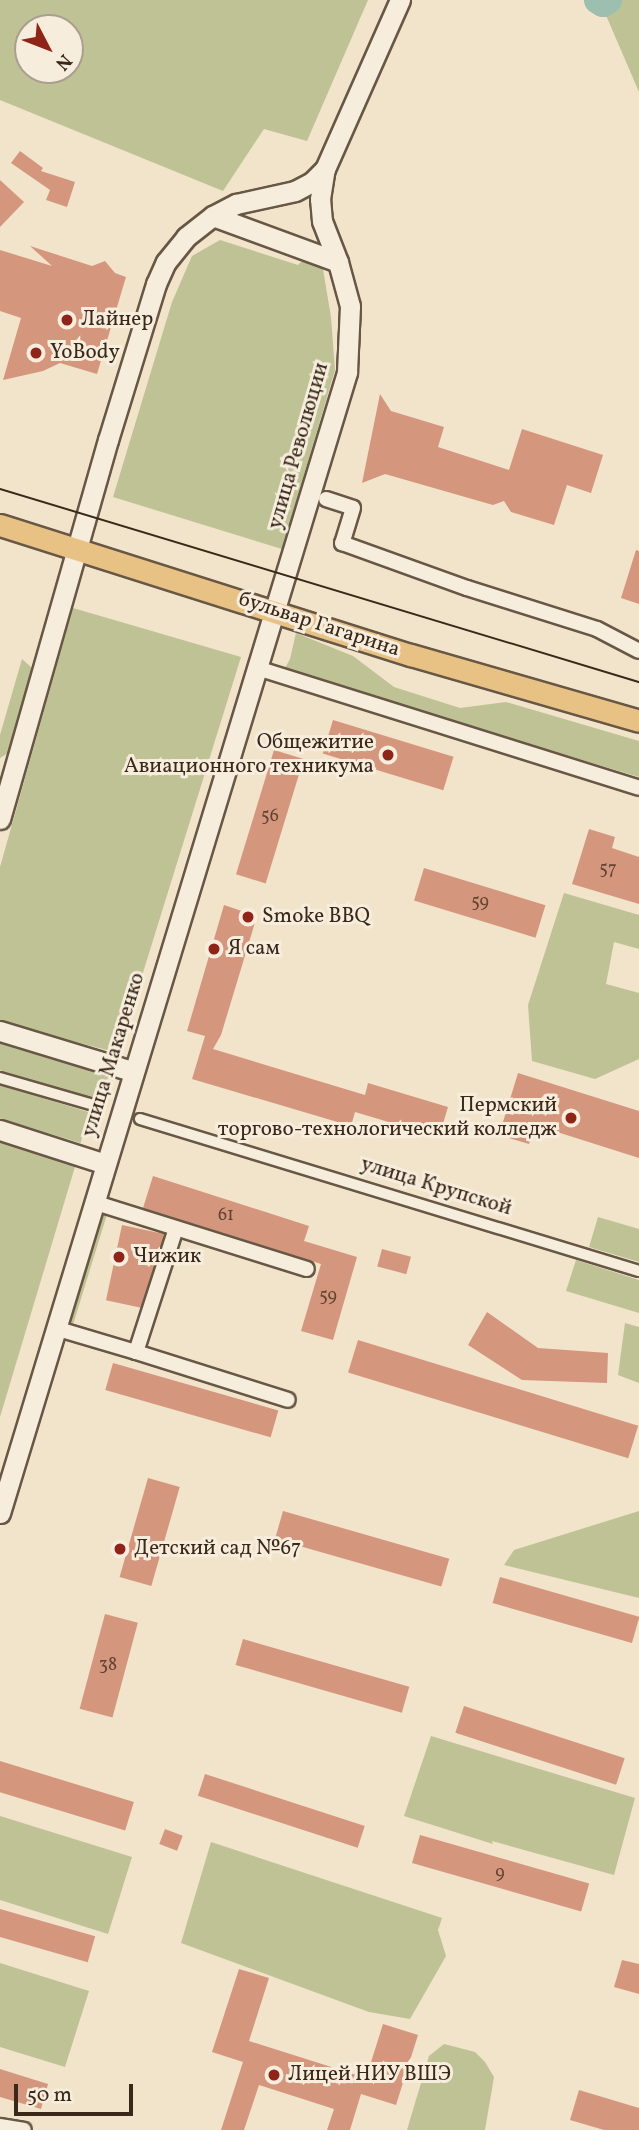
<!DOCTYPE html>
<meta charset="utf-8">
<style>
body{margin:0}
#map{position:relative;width:639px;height:2130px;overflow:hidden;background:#f1e4ca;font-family:Vollkorn,serif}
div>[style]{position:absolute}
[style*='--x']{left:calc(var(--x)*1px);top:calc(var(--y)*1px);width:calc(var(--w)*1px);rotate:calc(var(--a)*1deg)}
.green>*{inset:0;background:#bec294;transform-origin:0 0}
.river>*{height:28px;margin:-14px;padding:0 14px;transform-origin:14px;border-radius:14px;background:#9cbfb0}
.building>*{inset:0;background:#d5967e;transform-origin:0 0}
.roads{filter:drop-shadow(2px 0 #685745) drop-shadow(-2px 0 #685745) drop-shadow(0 2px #685745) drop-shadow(0 -2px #685745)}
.pedestrian>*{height:10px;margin:-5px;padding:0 5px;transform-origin:5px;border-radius:5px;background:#f6eddd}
.minor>*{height:14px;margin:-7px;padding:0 7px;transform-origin:7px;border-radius:7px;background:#f6eddd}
.secondary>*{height:19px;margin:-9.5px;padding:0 9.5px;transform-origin:9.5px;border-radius:9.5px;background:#f6eddd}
.primary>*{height:21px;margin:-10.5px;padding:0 10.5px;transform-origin:10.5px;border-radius:10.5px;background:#e8c285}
.tram>*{height:2px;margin:-1px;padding:0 1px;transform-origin:1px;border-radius:1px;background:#3a2819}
.dots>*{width:19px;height:19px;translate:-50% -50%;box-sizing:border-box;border:4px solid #f6eddd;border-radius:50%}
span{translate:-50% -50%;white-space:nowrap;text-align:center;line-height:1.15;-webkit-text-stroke:6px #f6eddd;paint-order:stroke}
.number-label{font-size:18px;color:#614432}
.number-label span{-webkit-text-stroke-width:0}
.poi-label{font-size:21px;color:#3a2819}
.left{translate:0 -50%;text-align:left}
.right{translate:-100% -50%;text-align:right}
.street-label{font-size:21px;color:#3a2819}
.north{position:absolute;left:14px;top:14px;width:70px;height:70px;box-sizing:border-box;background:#f6eddd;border:2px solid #ab9e8f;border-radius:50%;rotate:132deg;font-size:19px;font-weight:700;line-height:28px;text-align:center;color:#3a2819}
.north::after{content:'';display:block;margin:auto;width:24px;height:32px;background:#8f2418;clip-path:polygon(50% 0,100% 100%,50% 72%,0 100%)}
.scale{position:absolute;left:14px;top:2084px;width:119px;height:32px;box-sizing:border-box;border:4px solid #3a2819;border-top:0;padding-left:9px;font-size:21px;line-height:24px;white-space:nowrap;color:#3a2819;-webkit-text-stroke:5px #f6eddd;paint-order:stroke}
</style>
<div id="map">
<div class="green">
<i style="clip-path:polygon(evenodd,0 0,368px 0,307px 141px,264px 129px,223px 191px,0 100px,0 0,70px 28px,70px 70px,28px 70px,28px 28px,70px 28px)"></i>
<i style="clip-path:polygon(621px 0,639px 0,639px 92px,605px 13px)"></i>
<i style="clip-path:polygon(220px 240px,298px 265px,304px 259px,322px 263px,331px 317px,335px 370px,282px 549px,113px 497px,172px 302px,192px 256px)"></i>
<i style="clip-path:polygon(73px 608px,241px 657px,118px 1053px,0 1022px,0 867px)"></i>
<i style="clip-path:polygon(296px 633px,353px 656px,394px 687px,460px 708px,506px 702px,639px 741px,639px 777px,284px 670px,290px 659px)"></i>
<i style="clip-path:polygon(22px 659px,32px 668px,31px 674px,8px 753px,0 758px,0 735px)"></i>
<i style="clip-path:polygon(564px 893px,639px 915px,639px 949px,614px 942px,606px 984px,639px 993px,639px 1059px,595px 1079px,532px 1061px,528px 1005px)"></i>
<i style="left:0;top:1040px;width:120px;height:29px;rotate:17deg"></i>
<i style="left:0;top:1085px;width:94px;height:32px;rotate:17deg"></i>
<i style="clip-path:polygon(0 1138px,77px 1160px,0 1417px)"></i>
<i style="clip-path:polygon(108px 1211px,72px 1328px,66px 1327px,99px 1212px)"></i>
<i style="clip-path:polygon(598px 1217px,639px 1229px,639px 1262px,589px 1247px)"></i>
<i style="clip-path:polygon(576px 1260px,639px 1280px,639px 1313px,566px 1291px)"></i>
<i style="clip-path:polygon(625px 1323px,639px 1327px,639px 1383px,618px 1375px)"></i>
<i style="clip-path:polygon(639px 1511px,639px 1598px,504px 1565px,514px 1550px)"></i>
<i style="clip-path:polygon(431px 1736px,635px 1798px,614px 1875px,492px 1841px,493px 1844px,404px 1816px)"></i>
<i style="clip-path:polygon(0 1816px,132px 1857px,108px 1934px,0 1900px)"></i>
<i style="clip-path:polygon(211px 1842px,442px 1918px,438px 1930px,446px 1956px,410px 2019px,369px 2012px,181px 1943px)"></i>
<i style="clip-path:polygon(0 1963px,89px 1991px,65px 2067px,0 2047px)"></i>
<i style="clip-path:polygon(444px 2044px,475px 2052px,485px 2062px,494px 2077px,485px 2130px,407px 2130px,429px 2056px)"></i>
</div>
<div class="river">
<i style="--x:598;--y:0;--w:6;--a:31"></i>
<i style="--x:603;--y:3;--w:6;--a:-31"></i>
</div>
<div class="building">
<i style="clip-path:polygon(20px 151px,43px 168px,41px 171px,75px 182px,67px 207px,46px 200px,50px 190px,11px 163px)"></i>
<i style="clip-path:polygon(0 180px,24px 202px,0 227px)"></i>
<i style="clip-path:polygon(30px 246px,92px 266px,105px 261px,115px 273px,126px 277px,97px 374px,60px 363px,43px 371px,3px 380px,21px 318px,0 311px,0 250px,52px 266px)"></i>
<i style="clip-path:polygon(380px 394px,391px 411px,444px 427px,438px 447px,509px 470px,522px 429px,603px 455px,591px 493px,567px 485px,554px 525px,511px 512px,504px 501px,493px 505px,385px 474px,362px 483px)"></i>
<i style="clip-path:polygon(636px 550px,639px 551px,639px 604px,621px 598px)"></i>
<i style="left:333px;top:720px;width:126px;height:35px;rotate:17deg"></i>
<i style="left:274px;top:750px;width:31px;height:130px;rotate:17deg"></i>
<i style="clip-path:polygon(589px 829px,615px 837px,612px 848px,639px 857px,639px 904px,572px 884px)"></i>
<i style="left:424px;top:868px;width:127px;height:34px;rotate:17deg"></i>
<i style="clip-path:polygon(224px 905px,257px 916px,221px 1035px,213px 1049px,365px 1095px,368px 1083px,448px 1107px,439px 1137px,355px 1112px,351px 1126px,192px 1079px,205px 1036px,187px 1031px)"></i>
<i style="clip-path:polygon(518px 1073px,639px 1111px,639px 1158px,535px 1125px,529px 1144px,499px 1135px)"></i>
<i style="clip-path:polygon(153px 1176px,309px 1226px,304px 1241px,357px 1257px,333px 1340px,301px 1331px,321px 1264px,143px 1208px)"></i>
<i style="left:122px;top:1225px;width:43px;height:77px;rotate:12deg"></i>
<i style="left:382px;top:1249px;width:30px;height:18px;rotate:15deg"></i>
<i style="clip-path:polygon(487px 1312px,538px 1348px,608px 1353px,607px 1383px,522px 1380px,468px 1345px)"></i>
<i style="left:358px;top:1340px;width:293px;height:34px;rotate:17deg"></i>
<i style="left:113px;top:1363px;width:172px;height:28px;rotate:16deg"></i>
<i style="left:148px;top:1478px;width:33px;height:103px;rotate:16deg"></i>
<i style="left:283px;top:1511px;width:173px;height:29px;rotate:16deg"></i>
<i style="left:500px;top:1577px;width:145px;height:27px;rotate:16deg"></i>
<i style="left:105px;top:1614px;width:34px;height:98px;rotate:15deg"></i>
<i style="left:243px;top:1639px;width:173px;height:27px;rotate:16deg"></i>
<i style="left:464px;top:1706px;width:169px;height:28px;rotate:18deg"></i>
<i style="left:0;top:1761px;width:140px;height:30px;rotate:17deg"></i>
<i style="left:205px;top:1774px;width:168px;height:23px;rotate:18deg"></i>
<i style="left:165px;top:1829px;width:19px;height:16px;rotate:21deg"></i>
<i style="left:420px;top:1835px;width:176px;height:29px;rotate:16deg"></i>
<i style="left:0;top:1909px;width:99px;height:27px;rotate:16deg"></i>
<i style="clip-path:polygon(622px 1960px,639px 1964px,639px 1994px,614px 1987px)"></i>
<i style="clip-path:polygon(239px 1969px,269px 1978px,249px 2041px,366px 2078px,383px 2024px,418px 2035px,396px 2105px,361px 2094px,350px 2130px,327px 2130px,334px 2109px,259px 2085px,244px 2130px,221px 2130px,243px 2062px,212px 2052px)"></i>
<i style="clip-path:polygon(0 2069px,48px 2084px,41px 2109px,0 2097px)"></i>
<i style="clip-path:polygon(579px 2090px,639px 2108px,639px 2130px,604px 2130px,570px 2120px)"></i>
</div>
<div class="roads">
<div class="pedestrian">
<i style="--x:0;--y:1078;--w:101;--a:16.1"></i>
<i style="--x:140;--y:1119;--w:522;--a:16.94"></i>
</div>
<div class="minor">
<i style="--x:326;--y:499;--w:28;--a:18"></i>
<i style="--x:353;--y:508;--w:37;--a:107"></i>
<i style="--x:342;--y:543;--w:133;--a:19.8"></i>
<i style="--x:467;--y:588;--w:136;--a:17.5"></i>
<i style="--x:597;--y:629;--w:47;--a:27.6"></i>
<i style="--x:257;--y:668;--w:400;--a:17.4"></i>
<i style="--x:93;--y:1202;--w:224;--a:17.4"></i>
<i style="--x:55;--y:1328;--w:84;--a:16.5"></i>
<i style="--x:136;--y:1352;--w:130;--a:-72.1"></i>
<i style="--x:136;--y:1352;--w:159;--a:17.5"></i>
<i style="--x:0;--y:2126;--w:24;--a:9"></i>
</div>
<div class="secondary">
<i style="--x:213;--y:216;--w:133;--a:20.2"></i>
<i style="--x:0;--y:819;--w:394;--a:-74.1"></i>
<i style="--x:108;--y:440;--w:163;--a:-72.9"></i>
<i style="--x:156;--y:284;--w:24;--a:-66"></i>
<i style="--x:166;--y:262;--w:32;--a:-51"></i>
<i style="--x:186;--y:237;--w:34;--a:-38"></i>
<i style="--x:213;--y:216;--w:26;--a:-28"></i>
<i style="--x:236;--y:204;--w:60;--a:-12.4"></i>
<i style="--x:295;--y:191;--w:19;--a:-28"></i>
<i style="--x:312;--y:182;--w:18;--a:-45"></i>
<i style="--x:0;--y:1031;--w:138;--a:16.9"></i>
<i style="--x:0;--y:1130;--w:110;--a:17.9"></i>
<i style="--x:0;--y:1513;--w:1193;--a:-73.08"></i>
<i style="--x:347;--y:372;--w:66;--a:-87.4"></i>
<i style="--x:350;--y:306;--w:46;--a:-105.3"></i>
<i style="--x:338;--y:262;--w:44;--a:-111.3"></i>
<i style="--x:322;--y:221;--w:22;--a:-95"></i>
<i style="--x:320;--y:199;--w:30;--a:-81"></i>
<i style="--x:325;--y:169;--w:185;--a:-66.1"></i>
</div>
<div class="primary">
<i style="--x:0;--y:525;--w:431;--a:17.6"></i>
<i style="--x:411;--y:655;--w:237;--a:16.1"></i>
</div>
</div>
<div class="tram">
<i style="--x:0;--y:489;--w:668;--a:16.81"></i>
</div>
<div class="dots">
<i style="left:67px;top:320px;background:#8f2418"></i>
<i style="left:36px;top:353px;background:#8f2418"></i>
<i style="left:388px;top:755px;background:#8f2418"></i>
<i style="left:248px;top:917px;background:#8f2418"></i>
<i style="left:214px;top:949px;background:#8f2418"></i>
<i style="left:571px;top:1118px;background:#8f2418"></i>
<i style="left:119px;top:1257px;background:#8f2418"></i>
<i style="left:120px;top:1549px;background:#8f2418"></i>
<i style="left:274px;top:2075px;background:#8f2418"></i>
</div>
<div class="number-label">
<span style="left:270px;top:817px">56</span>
<span style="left:608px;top:870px">57</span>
<span style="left:480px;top:903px">59</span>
<span style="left:226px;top:1216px">61</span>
<span style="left:328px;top:1297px">59</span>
<span style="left:108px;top:1666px">38</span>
<span style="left:500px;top:1874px">9</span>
</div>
<div class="poi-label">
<span class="left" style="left:81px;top:320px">Лайнер</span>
<span class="left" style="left:50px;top:353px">YoBody</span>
<span class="right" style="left:374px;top:755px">Общежитие<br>Авиационного техникума</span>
<span class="left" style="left:262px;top:917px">Smoke BBQ</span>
<span class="left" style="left:228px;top:949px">Я сам</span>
<span class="right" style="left:557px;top:1118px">Пермский<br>торгово-технологический колледж</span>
<span class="left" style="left:133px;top:1257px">Чижик</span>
<span class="left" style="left:134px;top:1549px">Детский сад №67</span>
<span class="left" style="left:288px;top:2075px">Лицей НИУ ВШЭ</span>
</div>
<div class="street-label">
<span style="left:299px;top:446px;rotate:-74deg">улица Революции</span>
<span style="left:319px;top:625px;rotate:18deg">бульвар Гагарина</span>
<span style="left:114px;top:1055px;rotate:-73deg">улица Макаренко</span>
<span style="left:436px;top:1187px;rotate:17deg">улица Крупской</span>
</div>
<div class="north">N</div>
<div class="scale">50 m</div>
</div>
